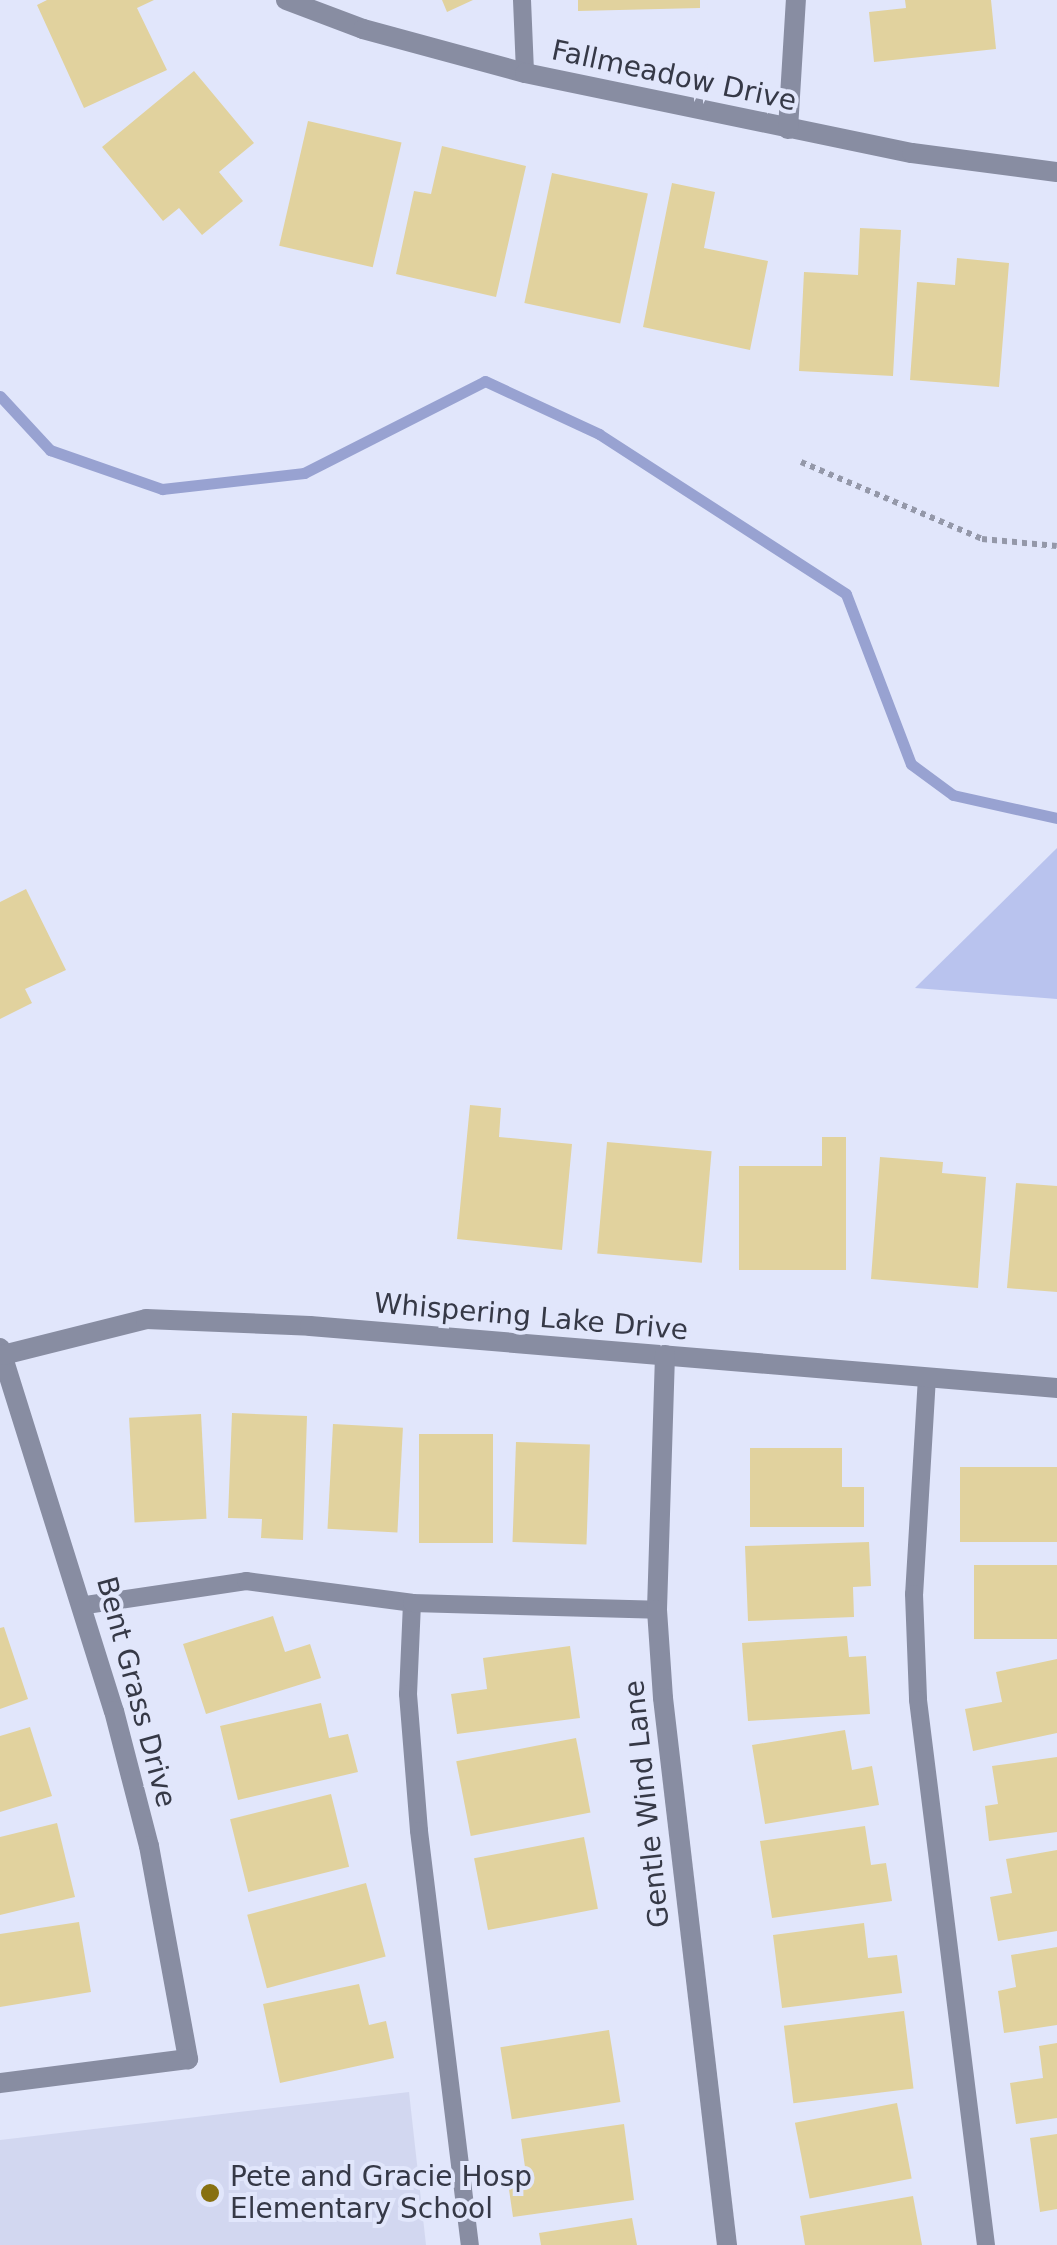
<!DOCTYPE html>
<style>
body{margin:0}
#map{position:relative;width:1057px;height:2245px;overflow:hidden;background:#e1e6fb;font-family:"DejaVu Sans",sans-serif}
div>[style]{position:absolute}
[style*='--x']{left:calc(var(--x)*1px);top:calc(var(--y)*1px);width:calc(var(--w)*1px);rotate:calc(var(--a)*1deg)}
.built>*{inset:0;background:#d2d7f0}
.green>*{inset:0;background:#b9c3ee}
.stream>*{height:11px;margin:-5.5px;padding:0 5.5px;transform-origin:5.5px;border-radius:5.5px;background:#98a2d1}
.building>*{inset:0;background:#e1d29e;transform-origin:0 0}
.path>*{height:6px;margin-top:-3px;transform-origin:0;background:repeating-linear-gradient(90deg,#9498a9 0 5px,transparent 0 10px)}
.service>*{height:18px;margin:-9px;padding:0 9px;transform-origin:9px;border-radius:9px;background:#888da2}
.minor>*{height:20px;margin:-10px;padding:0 10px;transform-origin:10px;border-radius:10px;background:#888da2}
.dots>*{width:28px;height:28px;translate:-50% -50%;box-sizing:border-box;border:5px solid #e1e6fb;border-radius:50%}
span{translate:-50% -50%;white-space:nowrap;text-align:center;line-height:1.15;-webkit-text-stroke:8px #e1e6fb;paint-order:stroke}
.street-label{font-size:28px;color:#363947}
.poi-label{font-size:28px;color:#363947}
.left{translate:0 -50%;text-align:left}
</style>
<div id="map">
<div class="built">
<i style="clip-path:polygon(409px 2092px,426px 2245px,0 2245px,0 2140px)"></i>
</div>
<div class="green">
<i style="clip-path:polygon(1057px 848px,1057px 999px,915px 988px)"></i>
</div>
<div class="stream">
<i style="--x:0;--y:396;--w:74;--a:47.2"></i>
<i style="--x:50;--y:450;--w:119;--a:19.2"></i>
<i style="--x:162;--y:489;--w:143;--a:-6.4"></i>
<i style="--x:304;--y:473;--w:203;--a:-26.9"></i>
<i style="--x:485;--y:381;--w:126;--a:24.9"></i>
<i style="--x:599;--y:434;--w:294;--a:32.9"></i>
<i style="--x:846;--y:594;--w:182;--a:69.1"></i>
<i style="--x:911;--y:764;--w:52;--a:36.4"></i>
<i style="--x:953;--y:795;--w:107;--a:12.5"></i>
</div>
<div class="building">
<i style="clip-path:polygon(47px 0,154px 0,137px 8px,167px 70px,84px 108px,37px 5px)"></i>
<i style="clip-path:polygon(442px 0,473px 0,447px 12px)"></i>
<i style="clip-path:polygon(578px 0,700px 0,700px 8px,578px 11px)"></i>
<i style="clip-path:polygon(905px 0,991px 0,996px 49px,874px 62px,869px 12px,906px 8px)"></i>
<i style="clip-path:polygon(194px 71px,254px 143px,219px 172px,243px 201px,202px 235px,179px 208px,163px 221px,102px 147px)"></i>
<i style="left:308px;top:121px;width:96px;height:128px;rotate:13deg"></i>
<i style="clip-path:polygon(442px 146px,526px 166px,496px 297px,396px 274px,414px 191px,431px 194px)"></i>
<i style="left:552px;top:173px;width:98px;height:133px;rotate:12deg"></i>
<i style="clip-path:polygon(672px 183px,715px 192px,704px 248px,768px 261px,750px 350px,643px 327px)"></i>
<i style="clip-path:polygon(860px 228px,901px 230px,893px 376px,799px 371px,804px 272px,858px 275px)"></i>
<i style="clip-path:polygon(957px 258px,1009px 263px,999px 387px,910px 380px,917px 282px,955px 285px)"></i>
<i style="clip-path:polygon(26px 889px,66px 970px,25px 989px,32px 1003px,0 1019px,0 902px)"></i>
<i style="clip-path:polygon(470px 1105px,501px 1108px,499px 1137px,572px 1144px,562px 1250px,457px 1239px)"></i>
<i style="clip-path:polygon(822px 1137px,846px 1137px,846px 1270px,739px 1270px,739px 1166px,822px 1166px)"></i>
<i style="left:607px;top:1142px;width:105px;height:112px;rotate:5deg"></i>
<i style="clip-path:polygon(880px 1157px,943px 1162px,942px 1173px,986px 1177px,978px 1288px,871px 1279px)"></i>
<i style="clip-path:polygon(1016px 1183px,1057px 1186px,1057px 1292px,1007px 1288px)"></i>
<i style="clip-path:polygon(232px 1413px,307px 1416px,303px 1540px,261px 1538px,262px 1519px,228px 1518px)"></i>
<i style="left:201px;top:1414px;width:105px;height:72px;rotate:87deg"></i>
<i style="left:333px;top:1424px;width:70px;height:105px;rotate:3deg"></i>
<i style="left:419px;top:1434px;width:74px;height:109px"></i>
<i style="left:516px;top:1442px;width:74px;height:100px;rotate:2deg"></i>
<i style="clip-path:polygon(750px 1448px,842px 1448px,842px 1487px,864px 1487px,864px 1527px,750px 1527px)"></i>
<i style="left:1057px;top:1467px;width:75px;height:97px;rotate:90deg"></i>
<i style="clip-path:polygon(869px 1542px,871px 1586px,853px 1587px,854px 1617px,748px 1621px,745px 1546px)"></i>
<i style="left:1057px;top:1565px;width:74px;height:83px;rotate:90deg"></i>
<i style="clip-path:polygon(273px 1616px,285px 1652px,310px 1644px,321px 1678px,206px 1714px,183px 1644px)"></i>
<i style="clip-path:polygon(4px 1627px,28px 1699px,0 1709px,0 1628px)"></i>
<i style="clip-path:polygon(847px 1636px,849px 1657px,866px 1656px,870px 1714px,748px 1721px,742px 1643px)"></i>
<i style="clip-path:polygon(570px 1646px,580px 1718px,457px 1734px,451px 1694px,487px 1689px,483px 1658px)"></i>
<i style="clip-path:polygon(1057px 1659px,1057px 1733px,973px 1751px,965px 1709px,1002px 1702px,996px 1672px)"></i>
<i style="clip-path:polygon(321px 1703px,329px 1738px,348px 1734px,358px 1772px,238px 1800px,220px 1726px)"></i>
<i style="clip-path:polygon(30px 1727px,52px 1796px,0 1812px,0 1736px)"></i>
<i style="clip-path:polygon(845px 1730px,852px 1770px,872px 1766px,879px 1805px,765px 1824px,752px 1745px)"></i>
<i style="left:576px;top:1738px;width:76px;height:122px;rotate:79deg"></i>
<i style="clip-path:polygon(1057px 1757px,1057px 1832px,989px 1841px,985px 1806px,998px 1804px,992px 1766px)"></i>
<i style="left:331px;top:1794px;width:75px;height:104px;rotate:76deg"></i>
<i style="clip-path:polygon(57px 1823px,75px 1897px,0 1915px,0 1837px)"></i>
<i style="clip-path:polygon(865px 1826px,871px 1865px,886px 1863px,892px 1901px,772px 1918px,760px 1841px)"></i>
<i style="left:584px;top:1837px;width:73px;height:112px;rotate:79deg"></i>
<i style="clip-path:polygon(1057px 1850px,1057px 1931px,998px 1941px,990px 1897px,1012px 1893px,1006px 1859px)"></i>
<i style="left:366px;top:1883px;width:76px;height:123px;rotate:75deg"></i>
<i style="clip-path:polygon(79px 1922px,91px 1992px,0 2007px,0 1934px)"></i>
<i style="clip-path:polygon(864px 1923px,868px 1958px,897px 1955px,902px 1993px,782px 2008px,773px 1935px)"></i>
<i style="clip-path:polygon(1057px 1947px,1057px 2025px,1004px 2033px,998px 1991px,1016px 1987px,1011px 1955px)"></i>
<i style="clip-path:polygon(359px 1984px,369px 2025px,386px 2021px,394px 2058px,280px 2083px,263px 2004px)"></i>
<i style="left:904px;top:2011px;width:78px;height:121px;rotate:83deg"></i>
<i style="left:609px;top:2030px;width:73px;height:110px;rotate:81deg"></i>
<i style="clip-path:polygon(1057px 2043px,1057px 2118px,1016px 2124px,1010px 2083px,1043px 2078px,1039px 2046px)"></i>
<i style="left:897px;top:2103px;width:77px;height:104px;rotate:79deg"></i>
<i style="clip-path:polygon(624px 2124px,634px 2200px,513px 2217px,507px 2176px,526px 2174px,521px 2139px)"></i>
<i style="clip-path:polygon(1057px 2134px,1057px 2209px,1040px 2212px,1030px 2138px)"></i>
<i style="clip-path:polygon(913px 2196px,922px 2245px,805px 2245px,800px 2216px)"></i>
<i style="clip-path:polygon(632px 2218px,637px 2245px,541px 2245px,539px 2233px)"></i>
</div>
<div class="path">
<i style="--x:801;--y:462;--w:197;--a:23"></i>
<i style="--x:982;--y:539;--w:75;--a:5.3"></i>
</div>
<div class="service">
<i style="--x:522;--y:0;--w:73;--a:87.6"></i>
<i style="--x:927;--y:1377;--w:217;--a:93.4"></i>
<i style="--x:914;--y:1594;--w:106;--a:87.8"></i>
<i style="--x:918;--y:1700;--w:549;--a:82.89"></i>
<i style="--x:412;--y:1603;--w:91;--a:92.5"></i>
<i style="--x:408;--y:1694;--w:137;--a:85.4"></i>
<i style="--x:419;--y:1831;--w:417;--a:83"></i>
<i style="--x:86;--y:1605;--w:162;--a:-8.5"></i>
<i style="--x:246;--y:1581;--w:167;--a:7.5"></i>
<i style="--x:412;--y:1603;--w:245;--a:1.6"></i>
</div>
<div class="minor">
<i style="--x:286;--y:0;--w:82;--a:20.6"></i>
<i style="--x:363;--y:29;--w:168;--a:15.2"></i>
<i style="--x:525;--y:73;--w:395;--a:11.7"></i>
<i style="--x:912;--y:153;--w:146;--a:7.5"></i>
<i style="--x:788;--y:129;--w:129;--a:-86.5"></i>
<i style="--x:0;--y:1348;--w:380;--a:72.6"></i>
<i style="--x:114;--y:1711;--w:139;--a:75.5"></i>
<i style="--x:149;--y:1846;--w:217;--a:79.6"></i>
<i style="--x:188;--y:2059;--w:190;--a:172.7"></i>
<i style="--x:3;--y:1355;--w:147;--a:-14.1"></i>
<i style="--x:146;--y:1319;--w:164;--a:2.4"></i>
<i style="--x:310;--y:1326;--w:750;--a:4.74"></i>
<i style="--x:665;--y:1355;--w:255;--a:91.8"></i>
<i style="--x:657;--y:1610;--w:88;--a:86.1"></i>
<i style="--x:663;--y:1698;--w:551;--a:83.33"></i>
</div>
<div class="dots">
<i style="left:210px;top:2193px;background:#877011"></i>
</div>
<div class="street-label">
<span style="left:674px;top:76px;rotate:12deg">Fallmeadow Drive</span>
<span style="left:531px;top:1317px;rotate:5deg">Whispering Lake Drive</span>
<span style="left:136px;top:1692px;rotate:75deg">Bent Grass Drive</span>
<span style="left:647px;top:1804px;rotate:-96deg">Gentle Wind Lane</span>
</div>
<div class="poi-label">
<span class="left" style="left:230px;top:2193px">Pete and Gracie Hosp<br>Elementary School</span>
</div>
</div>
